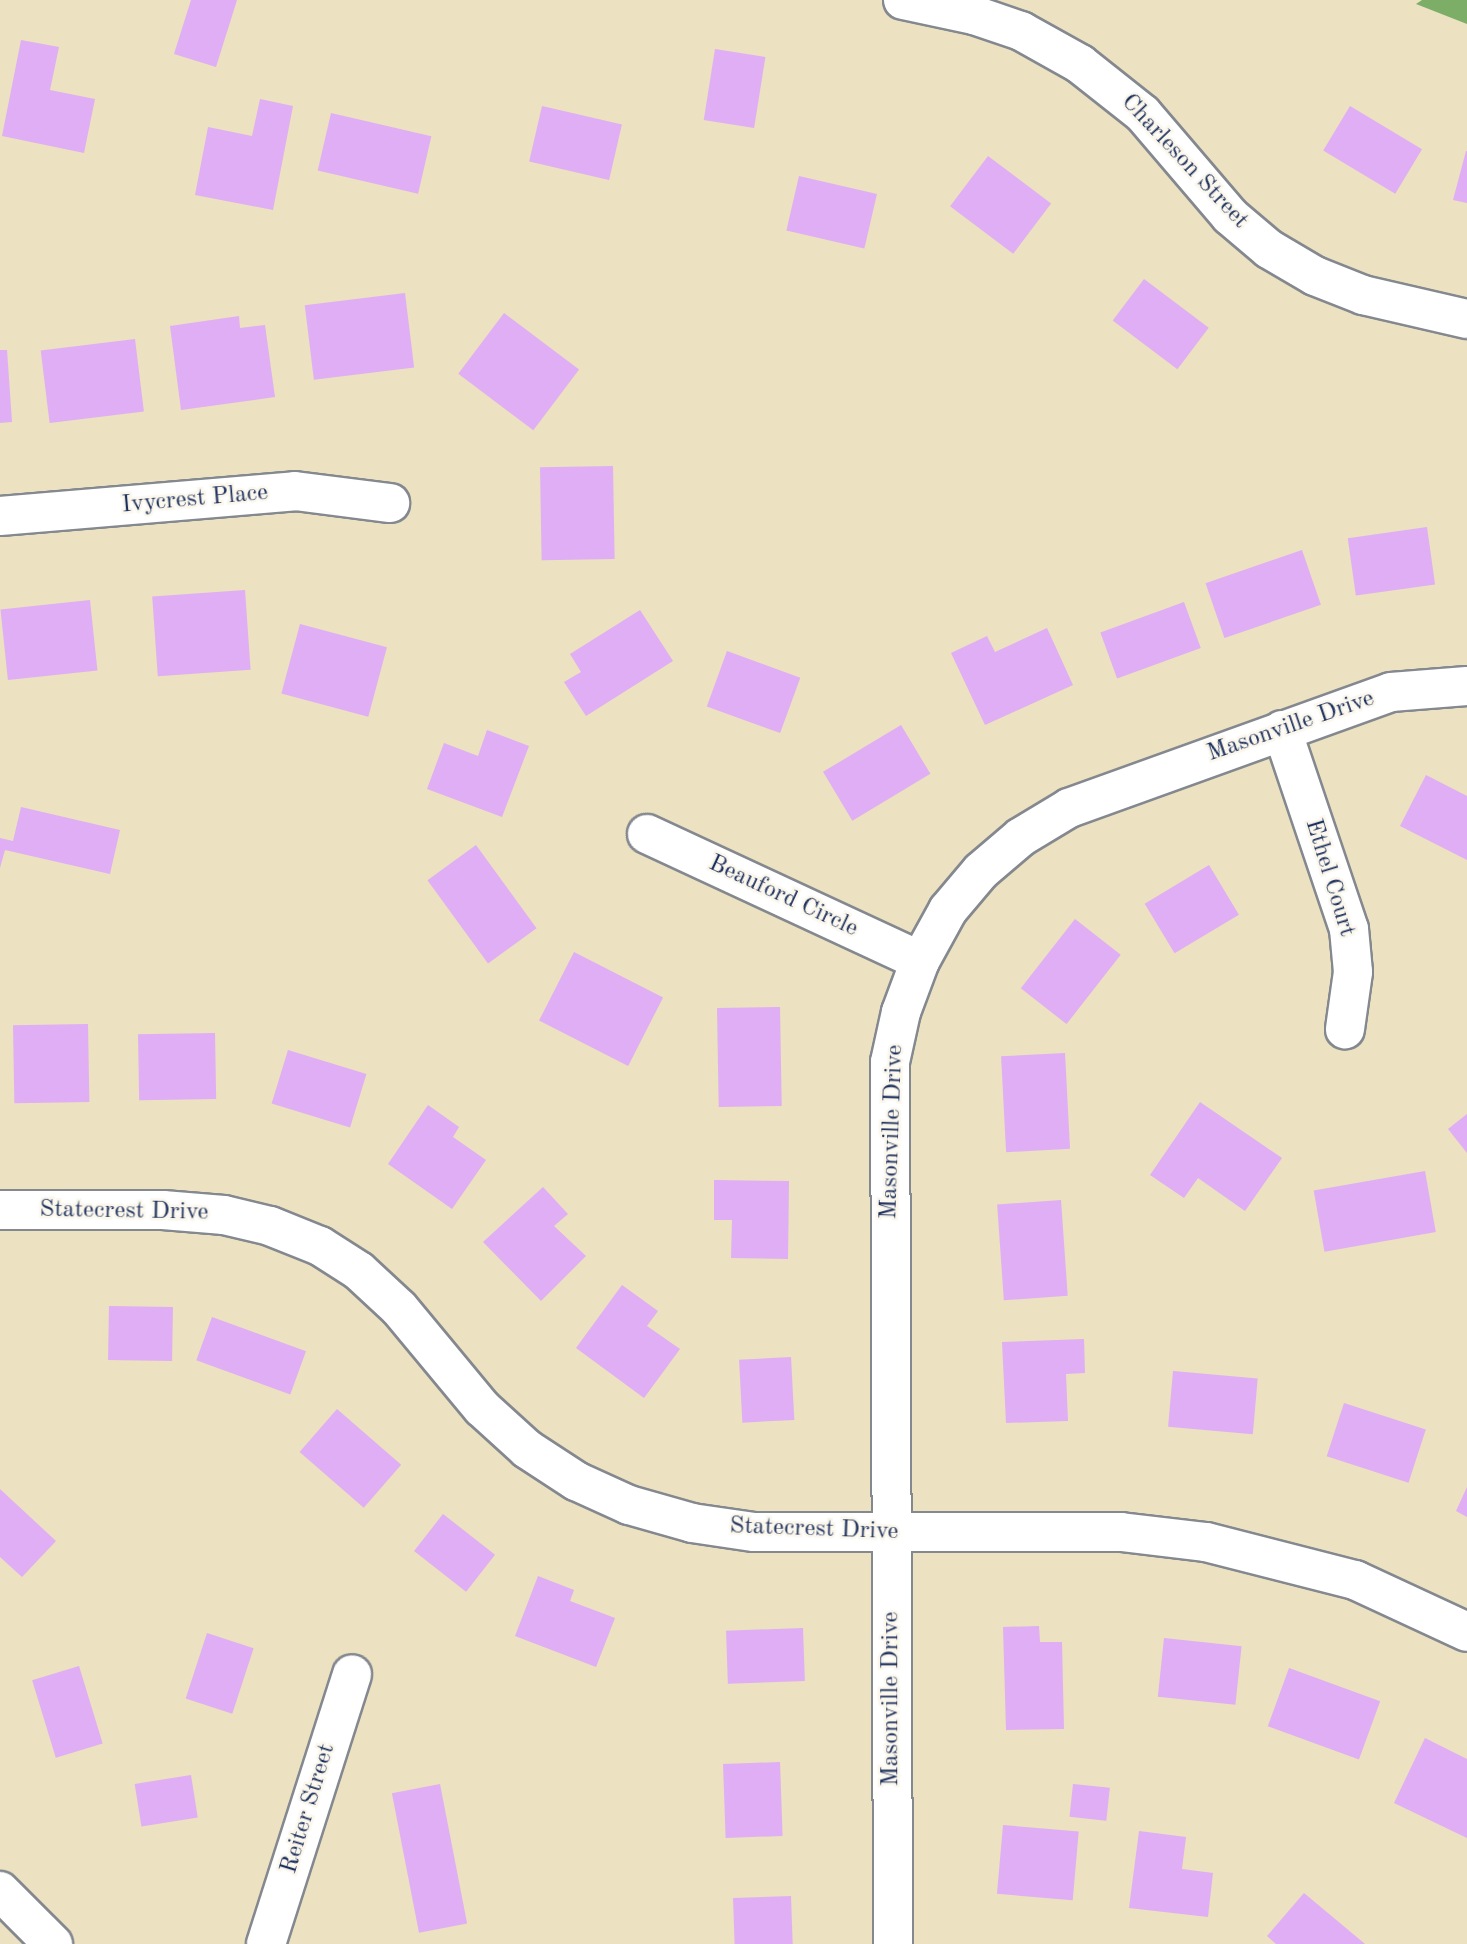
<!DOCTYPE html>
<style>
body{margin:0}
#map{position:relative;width:1467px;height:1944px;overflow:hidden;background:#ece1c0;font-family:"Old Standard TT",serif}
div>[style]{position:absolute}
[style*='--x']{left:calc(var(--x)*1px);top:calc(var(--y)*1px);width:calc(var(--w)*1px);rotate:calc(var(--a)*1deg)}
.forest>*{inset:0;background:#7cae68}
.building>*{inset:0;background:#dfaef4;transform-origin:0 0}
.roads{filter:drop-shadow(2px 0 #84888f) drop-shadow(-2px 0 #84888f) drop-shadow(0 2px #84888f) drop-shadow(0 -2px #84888f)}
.minor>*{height:38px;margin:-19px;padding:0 19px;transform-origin:19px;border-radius:19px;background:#fff}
span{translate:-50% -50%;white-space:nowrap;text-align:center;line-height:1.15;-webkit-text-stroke:5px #fbf7ec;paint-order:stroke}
.street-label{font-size:24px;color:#1b2f5e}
</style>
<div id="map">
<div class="forest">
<i style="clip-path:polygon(1422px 0,1467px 0,1467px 24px,1416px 4px)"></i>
</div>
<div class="building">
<i style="clip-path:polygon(191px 0,237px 0,216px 67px,174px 54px)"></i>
<i style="clip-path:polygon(21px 40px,59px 47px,50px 90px,95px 99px,84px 153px,2px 136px)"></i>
<i style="left:715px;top:49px;width:51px;height:72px;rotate:9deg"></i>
<i style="clip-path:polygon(260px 99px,293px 106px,273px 210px,195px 195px,208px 127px,252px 136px)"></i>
<i style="left:542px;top:106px;width:82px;height:57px;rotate:13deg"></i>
<i style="left:1350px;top:106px;width:84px;height:52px;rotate:31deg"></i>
<i style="left:331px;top:113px;width:103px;height:59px;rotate:13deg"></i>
<i style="clip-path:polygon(1466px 151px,1467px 151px,1467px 203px,1453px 200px)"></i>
<i style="left:988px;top:156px;width:79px;height:63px;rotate:37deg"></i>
<i style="left:799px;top:176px;width:80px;height:56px;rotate:13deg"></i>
<i style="left:1144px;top:279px;width:81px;height:52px;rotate:37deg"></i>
<i style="left:405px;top:293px;width:75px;height:101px;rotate:83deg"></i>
<i style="left:504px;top:313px;width:94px;height:76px;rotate:37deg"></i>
<i style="clip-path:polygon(239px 316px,240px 328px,265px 325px,275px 397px,181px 410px,170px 326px)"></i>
<i style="left:135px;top:339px;width:73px;height:95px;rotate:83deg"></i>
<i style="clip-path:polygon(0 350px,7px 350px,12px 422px,0 423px)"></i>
<i style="left:613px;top:466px;width:93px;height:73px;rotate:89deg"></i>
<i style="left:1427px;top:527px;width:58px;height:80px;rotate:82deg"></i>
<i style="left:1302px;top:550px;width:58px;height:102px;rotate:71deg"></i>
<i style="left:245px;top:590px;width:80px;height:93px;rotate:86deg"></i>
<i style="left:90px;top:600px;width:71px;height:90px;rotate:84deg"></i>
<i style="left:1184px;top:602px;width:49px;height:89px;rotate:70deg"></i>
<i style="clip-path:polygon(640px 610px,673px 661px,586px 716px,564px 682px,581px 672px,570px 654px)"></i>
<i style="left:300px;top:624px;width:90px;height:72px;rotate:15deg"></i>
<i style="clip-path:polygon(1047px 628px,1073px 685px,985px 725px,951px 653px,987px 636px,995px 652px)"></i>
<i style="left:727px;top:651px;width:78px;height:59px;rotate:20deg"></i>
<i style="left:901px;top:725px;width:57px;height:91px;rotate:59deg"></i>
<i style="clip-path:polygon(487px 730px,529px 746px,502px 817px,427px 789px,444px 743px,478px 756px)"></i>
<i style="clip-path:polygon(1426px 775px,1467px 796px,1467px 860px,1400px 826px)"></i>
<i style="clip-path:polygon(21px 807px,120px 830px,110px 874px,5px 850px,0 868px,0 838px,13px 841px)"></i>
<i style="left:476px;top:845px;width:103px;height:60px;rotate:54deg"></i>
<i style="left:1209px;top:865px;width:58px;height:75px;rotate:59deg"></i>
<i style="left:1075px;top:919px;width:58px;height:88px;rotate:38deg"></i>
<i style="left:574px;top:952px;width:100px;height:77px;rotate:27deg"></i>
<i style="left:780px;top:1007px;width:99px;height:63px;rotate:89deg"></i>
<i style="left:88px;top:1024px;width:78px;height:75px;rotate:89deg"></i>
<i style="left:215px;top:1033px;width:66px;height:77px;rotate:89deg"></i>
<i style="left:288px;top:1050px;width:82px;height:56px;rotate:17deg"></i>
<i style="left:1065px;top:1053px;width:96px;height:64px;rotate:87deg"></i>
<i style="clip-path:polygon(1200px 1102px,1282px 1158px,1245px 1211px,1198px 1178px,1184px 1198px,1150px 1175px)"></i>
<i style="clip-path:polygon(428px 1105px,459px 1127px,453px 1137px,486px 1160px,452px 1209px,388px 1164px)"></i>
<i style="clip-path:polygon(1467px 1114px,1467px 1153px,1448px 1129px)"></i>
<i style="left:1425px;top:1171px;width:62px;height:113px;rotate:80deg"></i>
<i style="clip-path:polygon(714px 1180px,789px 1181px,788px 1259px,731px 1258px,732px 1220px,714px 1220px)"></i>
<i style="clip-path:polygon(543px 1187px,568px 1214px,554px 1226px,586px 1256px,541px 1301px,483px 1242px)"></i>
<i style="left:1061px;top:1200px;width:96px;height:64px;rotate:86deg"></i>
<i style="clip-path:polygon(622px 1285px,658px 1311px,647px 1326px,680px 1349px,644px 1398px,576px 1348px)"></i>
<i style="left:109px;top:1306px;width:64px;height:54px;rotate:1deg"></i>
<i style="left:212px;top:1317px;width:100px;height:46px;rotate:20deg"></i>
<i style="clip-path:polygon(1084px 1339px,1085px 1373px,1066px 1374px,1068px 1421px,1006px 1423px,1002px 1342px)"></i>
<i style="left:791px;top:1357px;width:63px;height:52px;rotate:87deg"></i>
<i style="left:1173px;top:1371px;width:85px;height:56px;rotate:5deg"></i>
<i style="left:1344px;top:1403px;width:86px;height:56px;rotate:18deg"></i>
<i style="left:337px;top:1409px;width:85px;height:57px;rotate:41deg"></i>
<i style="clip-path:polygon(1467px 1487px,1467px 1517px,1456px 1511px)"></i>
<i style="clip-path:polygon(0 1489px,56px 1541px,22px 1577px,0 1557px)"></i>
<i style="left:443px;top:1514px;width:66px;height:47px;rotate:38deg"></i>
<i style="clip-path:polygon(538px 1576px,574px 1590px,570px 1601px,615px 1618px,596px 1667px,515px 1636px)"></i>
<i style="clip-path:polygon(1039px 1626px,1040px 1642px,1062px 1642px,1064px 1729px,1006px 1730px,1003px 1627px)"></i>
<i style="left:803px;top:1628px;width:53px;height:77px;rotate:88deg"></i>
<i style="left:207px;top:1633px;width:49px;height:69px;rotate:18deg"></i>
<i style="left:1164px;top:1638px;width:78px;height:59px;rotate:6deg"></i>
<i style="left:79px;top:1666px;width:81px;height:49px;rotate:73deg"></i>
<i style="left:1289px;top:1668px;width:97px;height:62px;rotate:20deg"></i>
<i style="clip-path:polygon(1425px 1738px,1467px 1759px,1467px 1838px,1394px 1803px)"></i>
<i style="left:780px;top:1762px;width:74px;height:57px;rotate:88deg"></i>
<i style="left:191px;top:1775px;width:43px;height:57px;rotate:81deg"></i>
<i style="left:440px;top:1784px;width:142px;height:49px;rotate:79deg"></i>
<i style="left:1073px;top:1784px;width:37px;height:33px;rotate:6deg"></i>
<i style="left:1003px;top:1825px;width:76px;height:69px;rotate:5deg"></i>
<i style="clip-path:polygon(1139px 1831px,1186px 1837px,1182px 1869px,1213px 1873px,1208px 1917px,1129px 1908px)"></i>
<i style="clip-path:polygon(1304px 1893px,1365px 1944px,1276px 1944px,1267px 1936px)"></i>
<i style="left:791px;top:1896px;width:48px;height:58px;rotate:88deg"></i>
</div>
<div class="roads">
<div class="minor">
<i style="--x:903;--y:0;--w:73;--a:11.9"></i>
<i style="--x:974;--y:15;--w:50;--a:18.8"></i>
<i style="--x:1021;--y:31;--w:68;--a:29.2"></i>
<i style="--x:1080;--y:64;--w:80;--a:38.4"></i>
<i style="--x:1143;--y:114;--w:134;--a:49.5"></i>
<i style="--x:1230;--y:216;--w:51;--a:40.2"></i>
<i style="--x:1269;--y:249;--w:53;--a:30.4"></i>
<i style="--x:1315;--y:276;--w:52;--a:21.6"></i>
<i style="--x:1363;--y:295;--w:107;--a:13"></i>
<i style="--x:0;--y:516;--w:296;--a:-4.8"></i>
<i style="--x:295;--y:491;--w:96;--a:7.2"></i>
<i style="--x:1282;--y:730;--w:210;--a:71.4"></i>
<i style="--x:1349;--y:929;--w:43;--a:84.7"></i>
<i style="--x:1353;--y:972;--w:58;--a:98"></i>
<i style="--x:647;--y:834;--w:301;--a:24.9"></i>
<i style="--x:0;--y:1210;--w:163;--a:0"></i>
<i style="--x:163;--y:1210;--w:61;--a:4.7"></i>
<i style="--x:224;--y:1215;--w:47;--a:13.4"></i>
<i style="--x:270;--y:1226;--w:54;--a:21.8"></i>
<i style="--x:320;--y:1246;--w:46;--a:32.7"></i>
<i style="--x:359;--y:1271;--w:54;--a:42.8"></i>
<i style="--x:399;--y:1308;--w:130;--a:50.3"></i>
<i style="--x:482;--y:1408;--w:61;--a:42.3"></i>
<i style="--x:527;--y:1449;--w:59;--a:33.1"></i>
<i style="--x:576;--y:1481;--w:58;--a:24.4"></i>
<i style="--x:629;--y:1505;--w:66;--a:15.9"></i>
<i style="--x:692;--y:1523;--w:63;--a:8.3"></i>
<i style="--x:754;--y:1532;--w:367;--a:0"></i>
<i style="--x:1121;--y:1532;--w:86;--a:6.7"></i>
<i style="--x:1206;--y:1542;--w:154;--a:14.3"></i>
<i style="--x:1355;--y:1580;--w:123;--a:24.9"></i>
<i style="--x:0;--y:1891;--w:75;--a:45"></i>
<i style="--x:266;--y:1944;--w:283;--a:-72.3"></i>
<i style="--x:893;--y:1944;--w:882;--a:-90.19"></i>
<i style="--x:890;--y:1062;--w:51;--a:-77.6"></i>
<i style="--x:901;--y:1012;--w:54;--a:-69.6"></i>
<i style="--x:920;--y:961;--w:58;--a:-61.2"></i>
<i style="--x:948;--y:910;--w:51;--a:-49.8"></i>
<i style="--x:981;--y:871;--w:52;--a:-40.4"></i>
<i style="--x:1021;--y:837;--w:56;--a:-31.1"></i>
<i style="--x:1069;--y:808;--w:342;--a:-19.8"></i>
<i style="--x:1391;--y:692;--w:76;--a:-4.5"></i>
</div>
</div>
<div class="street-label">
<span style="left:1184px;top:162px;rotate:47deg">Charleson Street</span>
<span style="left:195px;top:500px;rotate:-5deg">Ivycrest Place</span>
<span style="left:1291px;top:727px;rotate:-19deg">Masonville Drive</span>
<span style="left:1329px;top:878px;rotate:73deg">Ethel Court</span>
<span style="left:783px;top:897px;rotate:25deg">Beauford Circle</span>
<span style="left:893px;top:1132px;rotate:-88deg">Masonville Drive</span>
<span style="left:124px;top:1212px;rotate:1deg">Statecrest Drive</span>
<span style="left:814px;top:1530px;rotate:2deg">Statecrest Drive</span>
<span style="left:892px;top:1699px;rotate:-90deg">Masonville Drive</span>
<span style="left:309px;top:1809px;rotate:-73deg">Reiter Street</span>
</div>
</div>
